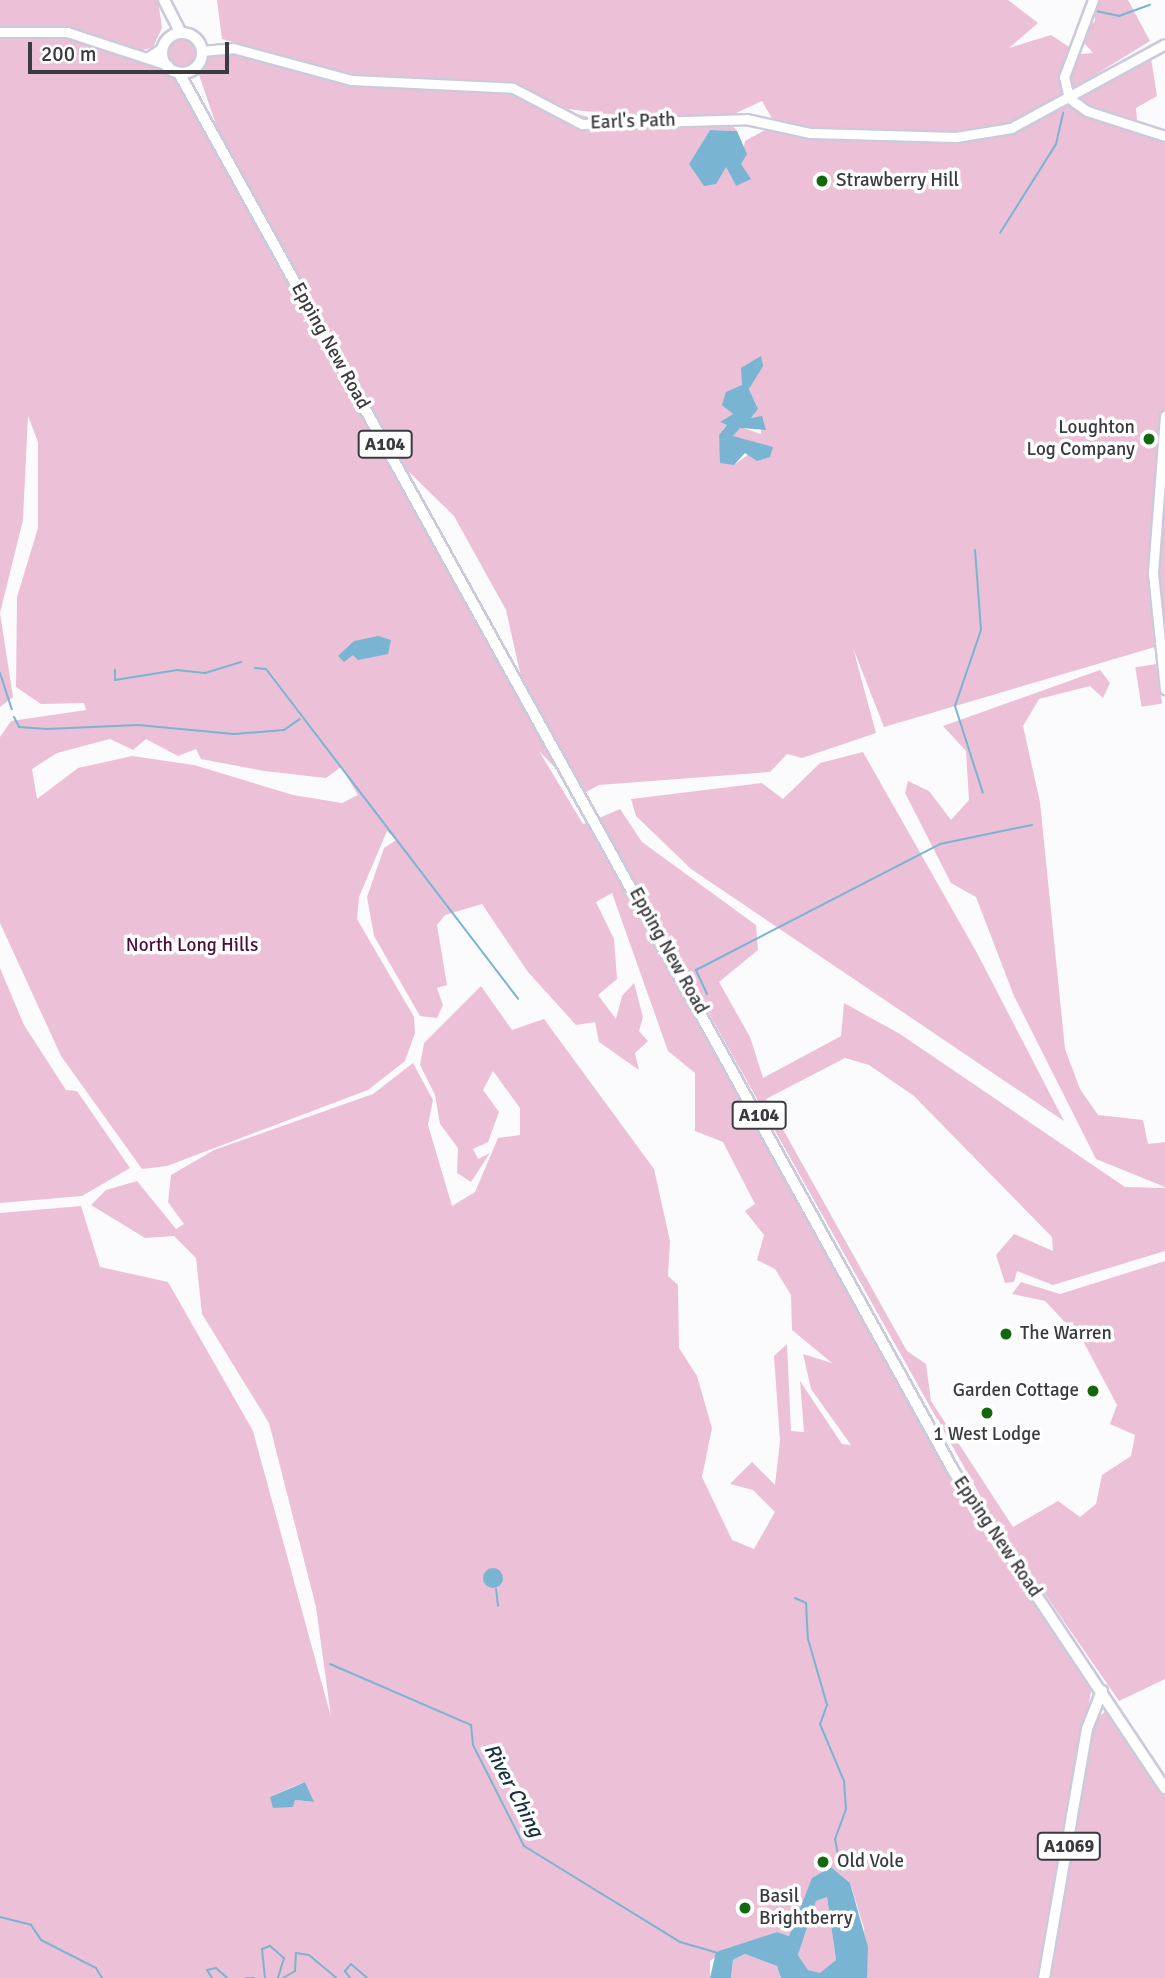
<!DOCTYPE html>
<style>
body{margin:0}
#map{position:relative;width:1165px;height:1978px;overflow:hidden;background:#fbfbfe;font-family:Signika,sans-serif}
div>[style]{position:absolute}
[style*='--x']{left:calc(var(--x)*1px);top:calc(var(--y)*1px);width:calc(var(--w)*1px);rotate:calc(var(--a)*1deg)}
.green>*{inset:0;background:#ecc0d6;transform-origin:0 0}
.round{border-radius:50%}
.water>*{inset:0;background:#79b5d2}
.stream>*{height:2px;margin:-1px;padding:0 1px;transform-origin:1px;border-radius:1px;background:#79b5d2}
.roads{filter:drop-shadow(2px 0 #cbcadb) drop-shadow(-2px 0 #cbcadb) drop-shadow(0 2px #cbcadb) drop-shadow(0 -2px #cbcadb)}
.minor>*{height:9px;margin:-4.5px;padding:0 4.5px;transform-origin:4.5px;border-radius:4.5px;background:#fff}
.major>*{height:10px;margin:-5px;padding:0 5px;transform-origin:5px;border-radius:5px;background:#fff}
.major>.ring{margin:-5px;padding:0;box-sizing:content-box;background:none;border:10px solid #fff;border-radius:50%}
.dots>*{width:19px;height:19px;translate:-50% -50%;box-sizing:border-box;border:4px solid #fff;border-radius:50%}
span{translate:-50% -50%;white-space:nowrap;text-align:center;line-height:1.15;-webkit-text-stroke:7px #fff;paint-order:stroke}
.shield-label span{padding:2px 5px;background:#fff;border:2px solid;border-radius:5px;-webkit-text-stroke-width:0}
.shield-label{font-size:18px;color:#3a3a41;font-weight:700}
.street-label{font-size:19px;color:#3a3a41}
.poi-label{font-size:19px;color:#3a3a41}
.left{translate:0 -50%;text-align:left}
.right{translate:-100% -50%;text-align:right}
.park-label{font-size:19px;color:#4d0d36}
.water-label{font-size:21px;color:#15323f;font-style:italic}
.scale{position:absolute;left:28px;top:42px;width:201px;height:32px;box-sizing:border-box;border:4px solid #3a3a41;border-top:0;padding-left:9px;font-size:21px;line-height:24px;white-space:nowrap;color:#3a3a41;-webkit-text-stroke:5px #fff;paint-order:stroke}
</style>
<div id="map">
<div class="green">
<i style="clip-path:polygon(0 0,158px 0,162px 28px,153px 47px,136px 52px,81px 32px,0 26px)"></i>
<i style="clip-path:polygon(217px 0,1008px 0,1038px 23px,1009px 48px,1051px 35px,1080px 54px,1093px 53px,1078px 36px,1095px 21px,1093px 0,1128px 0,1150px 41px,1015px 124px,960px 134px,842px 132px,775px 124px,762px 101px,730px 116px,615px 115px,568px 109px,526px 92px,383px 83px,222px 39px)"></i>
<i style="clip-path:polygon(evenodd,0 33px,75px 38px,161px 66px,180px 80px,559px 772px,539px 751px,583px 824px,589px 822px,884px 1355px,1083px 1672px,1091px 1692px,1038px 1978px,867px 1978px,864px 1928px,850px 1883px,831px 1867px,812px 1879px,789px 1936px,777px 1932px,745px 1947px,730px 1947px,710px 1961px,710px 1978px,0 1978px,0 1213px,81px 1206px,100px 1267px,168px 1282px,253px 1431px,331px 1717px,316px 1607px,269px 1423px,202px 1314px,196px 1258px,174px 1236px,145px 1238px,91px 1205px,106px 1190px,137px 1181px,176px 1229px,184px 1224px,168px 1202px,171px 1175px,214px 1150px,373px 1094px,413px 1063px,433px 1100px,428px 1125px,452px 1206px,475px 1192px,498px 1138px,520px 1135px,520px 1108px,493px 1071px,483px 1090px,499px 1112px,488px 1142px,473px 1149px,478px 1159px,490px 1153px,471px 1182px,457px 1173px,458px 1148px,440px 1124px,435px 1095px,420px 1065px,424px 1043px,481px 986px,512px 1030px,544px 1019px,654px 1169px,670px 1241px,668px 1276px,678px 1285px,679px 1348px,697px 1376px,712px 1428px,702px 1477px,732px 1540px,754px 1549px,775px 1512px,753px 1490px,730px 1484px,752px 1462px,775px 1485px,780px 1441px,774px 1356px,787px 1344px,791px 1431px,804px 1432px,800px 1381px,842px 1444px,851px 1445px,811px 1389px,803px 1354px,832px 1363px,792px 1330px,791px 1295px,775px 1269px,757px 1260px,764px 1235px,745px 1211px,755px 1204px,723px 1142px,695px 1131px,695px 1073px,668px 1051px,612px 893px,596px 902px,614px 939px,617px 979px,598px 995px,616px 1019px,622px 996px,634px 983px,643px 1017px,639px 1031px,648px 1041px,635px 1053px,639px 1070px,599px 1042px,595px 1022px,576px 1025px,528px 972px,482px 904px,445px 915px,437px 925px,447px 985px,437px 988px,443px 1005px,437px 1018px,420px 1016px,374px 936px,367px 897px,384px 848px,396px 840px,387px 831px,359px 897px,357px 919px,414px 1017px,415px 1033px,405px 1061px,368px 1090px,167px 1166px,142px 1169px,61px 1056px,0 923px,0 737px,11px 721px,86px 710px,84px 703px,41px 704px,16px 687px,17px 597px,38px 528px,38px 442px,28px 416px,23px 520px,0 613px,13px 697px,0 707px,0 33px,110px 739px,133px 750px,146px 739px,178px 756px,196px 749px,201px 759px,264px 771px,326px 778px,341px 767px,358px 795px,342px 803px,293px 795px,194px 765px,132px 756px,78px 768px,37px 799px,32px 769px,57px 753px,110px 739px,0 33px,305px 1782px,313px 1802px,270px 1797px,292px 1787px,305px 1782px)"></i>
<i class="round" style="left:166px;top:39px;width:32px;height:32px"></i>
<i style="clip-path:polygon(evenodd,238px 49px,354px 86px,509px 94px,598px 120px,730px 123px,737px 131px,710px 130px,689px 164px,726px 167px,736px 186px,745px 141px,765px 130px,972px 140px,1003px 133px,1150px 52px,1157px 96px,1136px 108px,1138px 132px,1165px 143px,1165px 649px,1155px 647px,884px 727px,853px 648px,876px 733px,802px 758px,787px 754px,770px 772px,599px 785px,586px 792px,521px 677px,506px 610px,454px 516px,407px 470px,379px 424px,221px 139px,199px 75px,211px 54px,238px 49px,761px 356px,749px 389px,758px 409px,751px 418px,761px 417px,761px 434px,740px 427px,733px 436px,750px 453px,734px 465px,721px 453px,719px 435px,727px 425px,721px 422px,733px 414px,761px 356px)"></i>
<i style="left:1156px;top:664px;width:40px;height:21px;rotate:81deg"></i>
<i style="clip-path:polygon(1100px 670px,1110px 683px,1103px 698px,1090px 686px,1039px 699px,1023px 726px,1040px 802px,1065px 1049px,1080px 1089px,1098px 1115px,1143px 1120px,1148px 1144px,1165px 1142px,1165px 1187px,1096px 1159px,1014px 996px,976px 897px,951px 883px,905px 793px,908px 781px,929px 791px,951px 820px,969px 800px,966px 751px,943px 726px)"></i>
<i style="clip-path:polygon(863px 752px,977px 953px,1064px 1121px,691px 869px,636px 816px,631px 799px,762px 783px,783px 799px,820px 763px)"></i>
<i style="clip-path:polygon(620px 809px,642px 842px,756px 925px,758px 950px,719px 982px,750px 1037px,763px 1078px,841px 1036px,844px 1003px,900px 1034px,1125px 1187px,1165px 1188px,1165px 1251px,1053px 1285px,1017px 1271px,1014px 1282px,1005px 1283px,996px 1255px,1014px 1234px,1053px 1251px,1052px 1237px,914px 1096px,869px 1065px,845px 1058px,766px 1099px,907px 1351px,926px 1364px,931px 1401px,1013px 1527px,1058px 1501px,1080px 1517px,1096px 1504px,1102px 1475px,1131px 1456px,1135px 1435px,1110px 1424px,1117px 1405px,1083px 1341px,1045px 1301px,1012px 1294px,1021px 1282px,1060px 1294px,1165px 1261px,1165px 1679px,1119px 1701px,995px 1522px,599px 818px)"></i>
<i style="clip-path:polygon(0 968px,24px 1025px,66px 1090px,77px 1091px,130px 1168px,82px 1196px,0 1203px)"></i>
<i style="clip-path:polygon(1108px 1709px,1165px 1797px,1165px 1978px,1048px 1978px,1093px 1722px)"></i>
<i style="clip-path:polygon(827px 1897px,836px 1960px,820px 1974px,808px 1970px,798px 1955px,816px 1901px)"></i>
<i style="clip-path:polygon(745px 1954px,777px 1966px,781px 1978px,731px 1978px,733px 1960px)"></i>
</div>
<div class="water">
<i style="clip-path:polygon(710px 130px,737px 131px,747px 154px,741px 164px,751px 179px,736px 186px,726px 167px,716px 184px,704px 186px,689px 164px)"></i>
<i style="clip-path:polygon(761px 356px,763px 366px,749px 389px,758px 409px,751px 418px,762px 416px,766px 430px,740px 428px,733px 436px,773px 447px,770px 457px,757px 461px,745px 453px,734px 465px,720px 463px,719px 435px,727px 425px,720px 422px,733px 414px,722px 405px,726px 392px,742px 385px,741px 368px)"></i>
<i style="clip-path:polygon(378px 636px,391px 640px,388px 654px,358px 660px,353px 655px,344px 662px,338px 656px,354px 641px)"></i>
<i class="round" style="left:483px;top:1568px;width:20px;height:20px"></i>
<i style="clip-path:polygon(305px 1782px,314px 1802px,295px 1800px,293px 1807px,273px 1808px,270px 1797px)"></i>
<i style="clip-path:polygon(evenodd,831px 1867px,850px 1883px,868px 1947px,867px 1978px,781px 1978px,777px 1966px,745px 1954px,733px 1960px,731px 1978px,710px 1978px,716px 1952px,777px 1932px,789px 1936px,812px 1878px,831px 1867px,827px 1897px,836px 1960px,820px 1973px,808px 1970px,798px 1955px,816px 1901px,827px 1897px)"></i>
</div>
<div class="stream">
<i style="--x:1096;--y:11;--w:24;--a:12"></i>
<i style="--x:1119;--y:16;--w:33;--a:-20"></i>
<i style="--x:1000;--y:233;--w:105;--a:-57.8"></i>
<i style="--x:1056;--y:144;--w:32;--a:-77"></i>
<i style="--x:975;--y:550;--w:80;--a:85.7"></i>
<i style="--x:981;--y:630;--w:80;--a:108.9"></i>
<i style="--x:955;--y:706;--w:91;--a:72.2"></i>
<i style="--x:255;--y:668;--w:11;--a:5"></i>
<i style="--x:266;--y:669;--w:415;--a:52.6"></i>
<i style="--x:115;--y:670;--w:10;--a:90"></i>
<i style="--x:115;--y:680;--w:63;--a:-9.2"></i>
<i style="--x:177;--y:670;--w:28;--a:6"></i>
<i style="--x:205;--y:673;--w:38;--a:-17"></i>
<i style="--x:0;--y:673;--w:38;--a:72"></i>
<i style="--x:14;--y:717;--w:11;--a:63"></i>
<i style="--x:19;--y:727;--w:28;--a:4"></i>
<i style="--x:47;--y:729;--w:91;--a:-2.5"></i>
<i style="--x:138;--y:725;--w:96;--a:5.4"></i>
<i style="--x:234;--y:734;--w:50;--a:-4.6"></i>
<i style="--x:284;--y:730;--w:19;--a:-35"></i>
<i style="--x:707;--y:994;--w:26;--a:-115"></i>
<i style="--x:696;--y:970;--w:275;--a:-27.3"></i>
<i style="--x:940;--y:844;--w:94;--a:-11.7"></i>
<i style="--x:496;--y:1589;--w:17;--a:83"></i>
<i style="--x:795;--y:1598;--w:12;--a:24"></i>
<i style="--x:806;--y:1603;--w:36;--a:87"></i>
<i style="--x:808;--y:1639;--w:69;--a:73.9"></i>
<i style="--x:827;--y:1705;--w:20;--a:110"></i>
<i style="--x:820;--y:1724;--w:62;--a:67.2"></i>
<i style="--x:844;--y:1781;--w:28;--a:86"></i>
<i style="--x:846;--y:1809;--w:32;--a:110"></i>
<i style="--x:835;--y:1839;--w:32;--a:79"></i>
<i style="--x:330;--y:1664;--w:154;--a:23.4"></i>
<i style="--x:471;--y:1725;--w:20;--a:84"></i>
<i style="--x:473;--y:1745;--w:113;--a:63.2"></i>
<i style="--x:524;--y:1846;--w:183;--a:31.6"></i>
<i style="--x:680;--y:1942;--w:37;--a:16"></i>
<i style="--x:0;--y:1917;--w:32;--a:14"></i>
<i style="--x:31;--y:1925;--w:18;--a:56"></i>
<i style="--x:41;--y:1940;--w:62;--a:27"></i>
<i style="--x:96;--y:1968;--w:12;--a:59"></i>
<i style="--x:212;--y:1978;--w:9;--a:-122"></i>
<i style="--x:207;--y:1970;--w:9;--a:-13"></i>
<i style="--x:216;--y:1968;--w:15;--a:42"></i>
<i style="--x:246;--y:1978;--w:8;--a:0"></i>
<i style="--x:265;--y:1978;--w:29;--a:-96"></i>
<i style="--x:262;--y:1949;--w:9;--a:-21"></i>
<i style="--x:270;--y:1946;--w:18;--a:41"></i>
<i style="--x:284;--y:1958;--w:21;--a:107"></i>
<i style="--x:283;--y:1978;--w:14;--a:-30"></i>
<i style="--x:295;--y:1971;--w:18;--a:-87"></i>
<i style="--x:296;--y:1953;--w:13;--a:9"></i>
<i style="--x:309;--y:1955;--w:35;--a:40"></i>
<i style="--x:350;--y:1978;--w:9;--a:-126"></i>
<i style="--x:345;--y:1971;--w:9;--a:-49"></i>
<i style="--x:351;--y:1964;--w:21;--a:41"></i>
</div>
<div class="roads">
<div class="minor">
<i style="--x:0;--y:32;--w:67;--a:0"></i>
<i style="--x:67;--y:32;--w:106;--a:18.1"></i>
<i style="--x:201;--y:51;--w:32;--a:-5"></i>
<i style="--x:233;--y:48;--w:123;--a:15.1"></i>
<i style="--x:352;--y:80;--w:161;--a:2.8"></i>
<i style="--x:513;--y:88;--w:78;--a:27.6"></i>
<i style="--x:582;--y:124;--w:164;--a:-1.7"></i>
<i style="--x:746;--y:119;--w:66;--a:12.3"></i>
<i style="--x:810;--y:133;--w:146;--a:1.6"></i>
<i style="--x:956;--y:137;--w:56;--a:-9.3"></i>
<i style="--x:1011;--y:128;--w:175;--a:-28.6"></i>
<i style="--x:147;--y:58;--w:18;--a:-34"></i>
<i style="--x:1069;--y:98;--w:22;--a:36"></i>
<i style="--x:1087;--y:111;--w:82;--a:17.8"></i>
<i style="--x:1069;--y:98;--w:22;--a:-103"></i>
<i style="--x:1064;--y:77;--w:82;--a:-69.4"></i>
<i style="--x:1165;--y:416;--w:157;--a:94.4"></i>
<i style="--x:1153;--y:573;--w:117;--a:84.1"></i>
</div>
<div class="major">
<i style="--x:164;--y:0;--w:35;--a:63"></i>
<i class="ring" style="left:162px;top:33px;width:30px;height:30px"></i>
<i style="--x:180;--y:75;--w:1597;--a:61.01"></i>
<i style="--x:954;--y:1472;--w:380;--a:56.3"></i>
<i style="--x:1044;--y:1978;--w:253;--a:-80.2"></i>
<i style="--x:1087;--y:1729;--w:41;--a:-68.5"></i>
</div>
</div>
<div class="dots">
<i style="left:822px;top:181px;background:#13680d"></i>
<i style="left:1149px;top:439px;background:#13680d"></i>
<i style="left:1006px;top:1334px;background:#13680d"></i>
<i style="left:1093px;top:1391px;background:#13680d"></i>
<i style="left:987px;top:1413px;background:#13680d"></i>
<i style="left:823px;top:1862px;background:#13680d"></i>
<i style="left:745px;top:1908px;background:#13680d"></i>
</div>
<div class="shield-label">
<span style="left:385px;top:444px">A104</span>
<span style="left:759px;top:1115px">A104</span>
<span style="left:1069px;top:1846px">A1069</span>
</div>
<div class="street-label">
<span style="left:633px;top:122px;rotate:-2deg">Earl's Path</span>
<span style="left:330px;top:346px;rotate:61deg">Epping New Road</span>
<span style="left:668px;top:951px;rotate:61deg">Epping New Road</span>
<span style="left:997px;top:1537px;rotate:56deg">Epping New Road</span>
</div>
<div class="poi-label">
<span class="left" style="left:836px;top:181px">Strawberry Hill</span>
<span class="right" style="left:1135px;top:439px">Loughton<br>Log Company</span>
<span class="left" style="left:1020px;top:1334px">The Warren</span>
<span class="right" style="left:1079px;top:1391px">Garden Cottage</span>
<span style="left:987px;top:1435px">1 West Lodge</span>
<span class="left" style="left:837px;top:1862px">Old Vole</span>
<span class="left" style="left:759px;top:1908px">Basil<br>Brightberry</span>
</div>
<div class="park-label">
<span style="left:192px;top:946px">North Long Hills</span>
</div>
<div class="water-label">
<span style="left:514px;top:1790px;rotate:62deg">River Ching</span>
</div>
<div class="scale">200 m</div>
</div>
